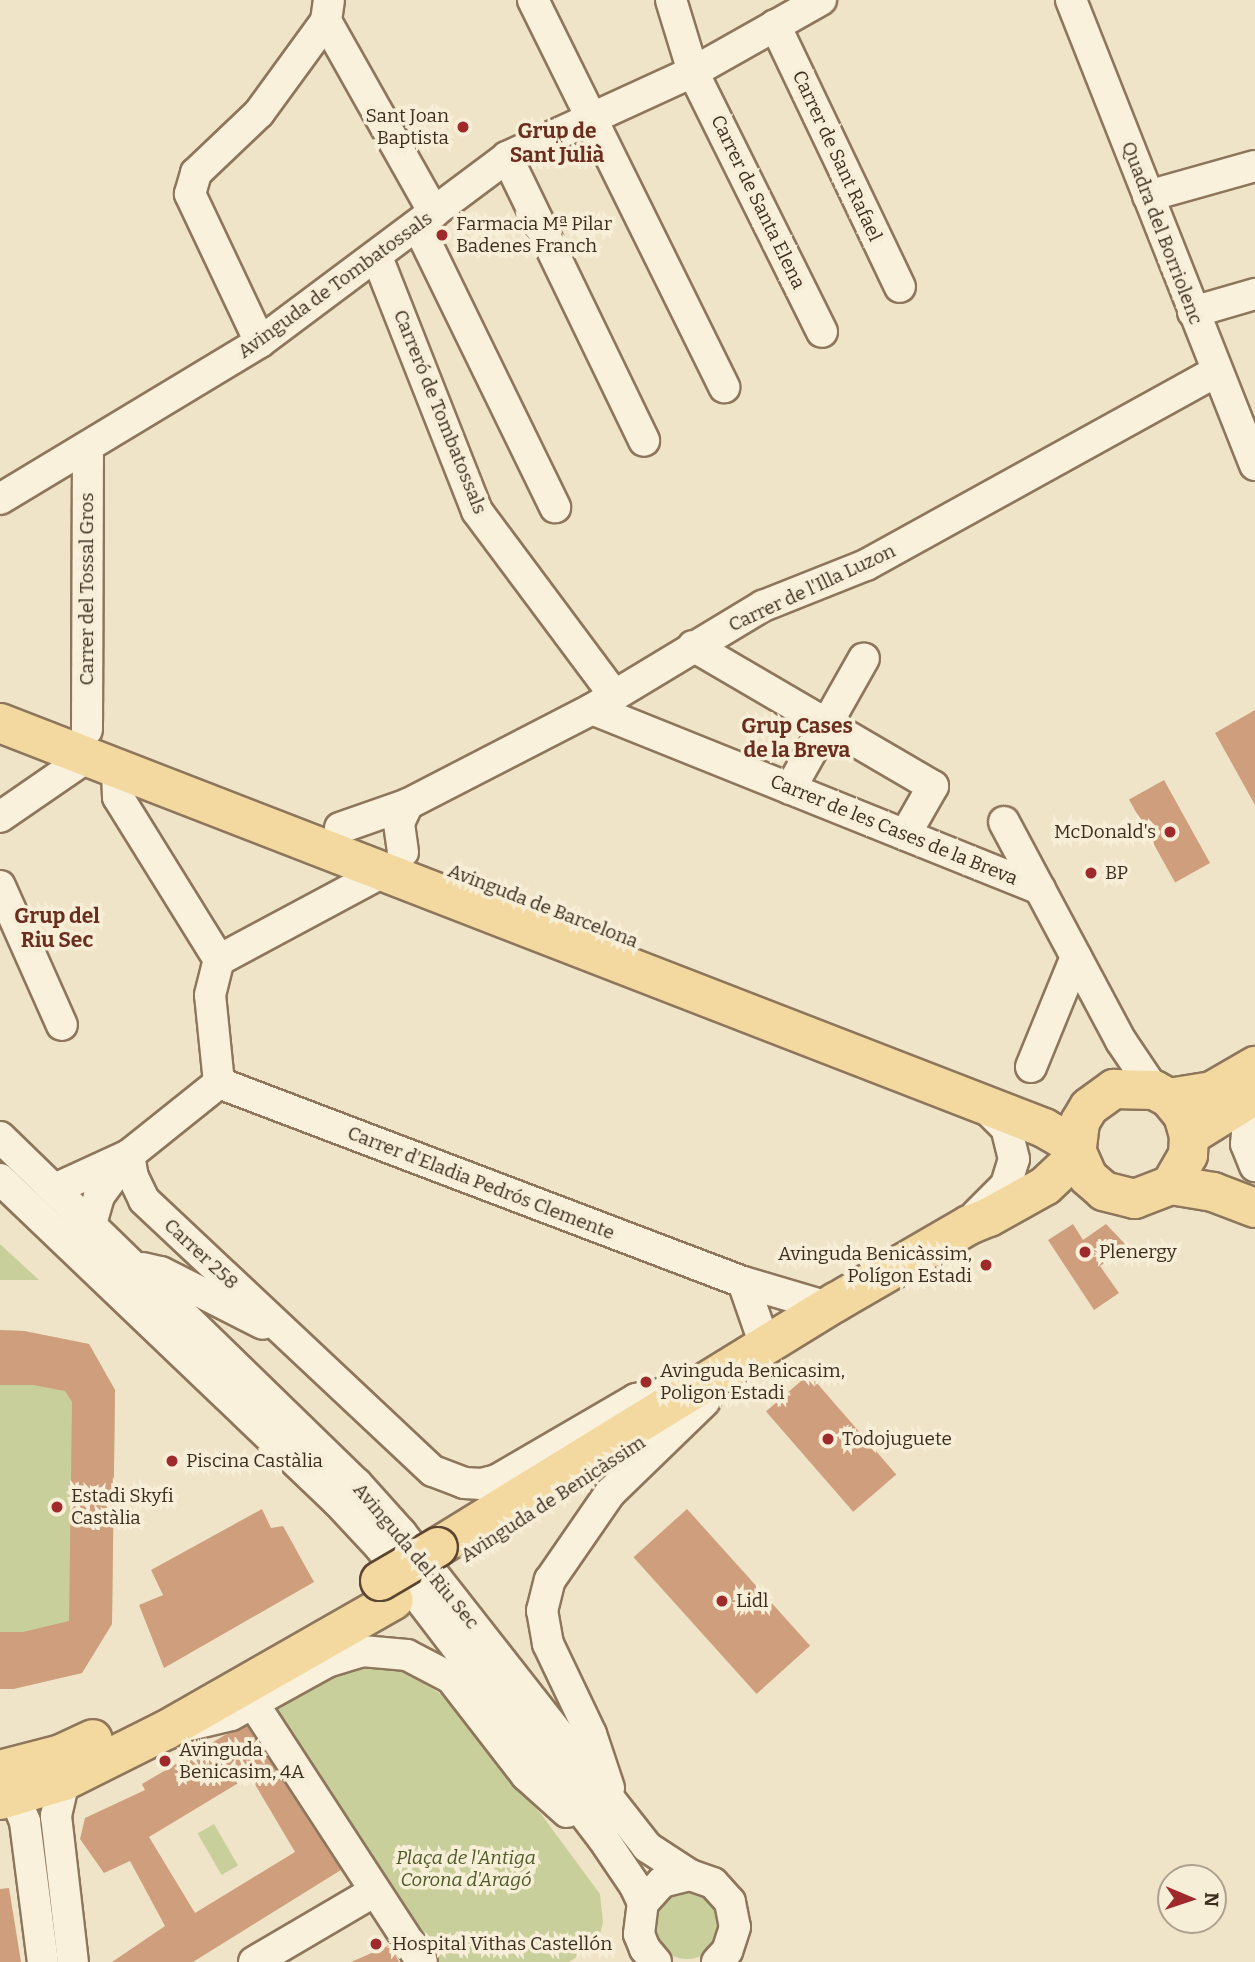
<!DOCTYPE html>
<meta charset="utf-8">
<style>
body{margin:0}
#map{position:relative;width:1255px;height:1962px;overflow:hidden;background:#f0e4c8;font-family:Bitter,serif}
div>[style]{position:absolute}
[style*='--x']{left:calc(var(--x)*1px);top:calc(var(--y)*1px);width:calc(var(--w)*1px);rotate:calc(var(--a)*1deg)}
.green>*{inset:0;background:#c9cf9b;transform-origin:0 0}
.round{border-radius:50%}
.building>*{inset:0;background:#cf9f7d;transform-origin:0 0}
.roads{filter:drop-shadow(2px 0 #8d765c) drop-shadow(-2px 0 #8d765c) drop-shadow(0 2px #8d765c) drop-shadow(0 -2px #8d765c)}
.minor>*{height:30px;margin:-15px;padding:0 15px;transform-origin:15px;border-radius:15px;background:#faf1dc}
.major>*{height:38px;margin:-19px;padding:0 19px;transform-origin:19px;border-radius:19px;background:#f3d9a0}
.bridges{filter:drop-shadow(2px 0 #5b4430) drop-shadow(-2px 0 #5b4430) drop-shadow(0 2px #5b4430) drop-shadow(0 -2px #5b4430)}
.major-bridge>*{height:38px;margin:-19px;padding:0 19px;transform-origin:19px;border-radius:19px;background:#f3d9a0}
.dots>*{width:19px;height:19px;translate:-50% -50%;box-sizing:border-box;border:4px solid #f7eed8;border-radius:50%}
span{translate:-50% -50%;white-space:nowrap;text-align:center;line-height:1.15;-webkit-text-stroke:7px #f7eed8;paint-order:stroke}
.poi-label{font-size:19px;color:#3d2e20}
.right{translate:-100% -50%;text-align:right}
.left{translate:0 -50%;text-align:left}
.street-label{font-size:19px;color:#3d2e20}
.park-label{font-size:19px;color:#4d5a26;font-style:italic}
.neighbourhood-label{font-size:21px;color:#6b2e1e;font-weight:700}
.north{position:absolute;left:1157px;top:1864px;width:70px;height:70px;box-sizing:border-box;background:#f7eed8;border:2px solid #ada18e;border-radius:50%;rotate:92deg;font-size:19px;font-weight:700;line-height:28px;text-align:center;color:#3d2e20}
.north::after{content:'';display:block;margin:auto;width:24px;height:32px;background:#9e2a2b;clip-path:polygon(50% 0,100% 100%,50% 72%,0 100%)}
</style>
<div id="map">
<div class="green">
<i style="clip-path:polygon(0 1244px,39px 1280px,0 1280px)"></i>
<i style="clip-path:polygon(0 1330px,24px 1331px,89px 1344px,115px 1390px,112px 1624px,82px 1673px,13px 1689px,0 1689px)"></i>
<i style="clip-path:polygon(368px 1667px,402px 1669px,447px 1698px,515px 1786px,541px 1814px,600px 1894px,603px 1922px,598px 1943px,569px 1962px,415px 1962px,257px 1719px,347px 1669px)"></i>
<i style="left:214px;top:1824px;width:48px;height:19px;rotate:60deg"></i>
<i class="round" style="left:653px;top:1891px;width:68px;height:68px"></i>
</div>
<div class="building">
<i style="clip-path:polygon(1255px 710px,1255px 805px,1215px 733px)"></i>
<i style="left:1164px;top:780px;width:95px;height:40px;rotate:61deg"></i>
<i style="clip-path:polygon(1073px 1224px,1083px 1240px,1106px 1224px,1128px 1247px,1100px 1266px,1119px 1293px,1094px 1310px,1048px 1240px)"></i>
<i style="clip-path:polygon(0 1330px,24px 1331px,89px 1344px,115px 1390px,112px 1624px,82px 1673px,13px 1689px,0 1689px,0 1632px,23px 1632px,69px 1621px,72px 1402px,65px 1391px,33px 1385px,0 1385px)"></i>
<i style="left:809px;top:1374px;width:133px;height:57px;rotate:49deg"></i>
<i style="clip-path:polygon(262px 1509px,271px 1528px,283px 1526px,314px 1582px,164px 1668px,139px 1605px,163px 1595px,151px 1570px)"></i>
<i style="left:687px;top:1509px;width:184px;height:72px;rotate:48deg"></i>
<i style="clip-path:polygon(evenodd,247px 1726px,341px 1870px,193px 1962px,112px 1962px,165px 1926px,130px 1861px,104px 1873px,80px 1839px,85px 1818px,145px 1790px,142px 1784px,225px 1735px,247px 1726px,250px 1776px,295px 1852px,195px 1913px,149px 1837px,250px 1776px)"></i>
<i style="clip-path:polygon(9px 1888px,21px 1962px,0 1962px,0 1889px)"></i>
<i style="clip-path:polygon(390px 1945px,399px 1962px,351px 1962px)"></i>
</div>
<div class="roads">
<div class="minor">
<i style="--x:533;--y:0;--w:432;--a:63.7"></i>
<i style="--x:671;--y:0;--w:75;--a:73"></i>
<i style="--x:693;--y:72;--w:290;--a:63.6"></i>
<i style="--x:1071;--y:0;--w:500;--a:68.41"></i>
<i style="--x:326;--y:21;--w:220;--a:60.6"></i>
<i style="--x:775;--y:25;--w:290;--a:64.5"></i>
<i style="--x:507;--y:157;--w:315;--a:64.2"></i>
<i style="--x:1148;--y:196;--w:111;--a:-15.7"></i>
<i style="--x:418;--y:226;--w:313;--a:64"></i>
<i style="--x:377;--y:257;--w:273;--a:68.5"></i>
<i style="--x:477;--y:511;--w:229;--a:53.3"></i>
<i style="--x:1193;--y:312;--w:65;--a:-16.2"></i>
<i style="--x:260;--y:342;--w:164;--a:-115.3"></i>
<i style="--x:190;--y:194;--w:22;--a:-74"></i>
<i style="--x:196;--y:173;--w:87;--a:-43.6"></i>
<i style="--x:259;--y:113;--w:114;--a:-53.9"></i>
<i style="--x:326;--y:21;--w:21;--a:-82"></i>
<i style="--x:0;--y:499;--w:304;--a:-31.1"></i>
<i style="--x:260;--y:342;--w:309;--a:-36.8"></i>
<i style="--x:507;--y:157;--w:205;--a:-24.6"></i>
<i style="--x:693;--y:72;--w:147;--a:-29.4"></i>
<i style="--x:693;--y:646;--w:278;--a:30.3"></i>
<i style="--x:933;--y:786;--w:56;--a:119.7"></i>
<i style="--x:592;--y:709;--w:483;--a:21.9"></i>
<i style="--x:87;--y:730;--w:283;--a:-89.8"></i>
<i style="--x:117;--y:769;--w:28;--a:88"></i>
<i style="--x:118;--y:797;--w:192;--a:58.2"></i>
<i style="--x:790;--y:789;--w:150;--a:-60.5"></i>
<i style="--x:0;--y:817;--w:106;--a:-34.6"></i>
<i style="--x:1004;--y:822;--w:248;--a:61.9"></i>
<i style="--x:1121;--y:1041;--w:59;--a:56"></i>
<i style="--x:340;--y:828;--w:72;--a:-19.4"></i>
<i style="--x:408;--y:804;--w:207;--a:-27.3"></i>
<i style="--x:592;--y:709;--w:200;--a:-31.1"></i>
<i style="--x:763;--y:606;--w:111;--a:-21.7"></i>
<i style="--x:866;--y:565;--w:400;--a:-28.9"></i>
<i style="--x:403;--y:852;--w:29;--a:-98"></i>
<i style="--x:399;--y:823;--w:21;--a:-65"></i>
<i style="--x:0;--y:886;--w:152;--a:66"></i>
<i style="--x:1031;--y:1067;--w:119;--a:-67.8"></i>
<i style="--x:219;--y:1083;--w:561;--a:20.8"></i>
<i style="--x:743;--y:1282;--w:89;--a:16.4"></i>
<i style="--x:1255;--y:1106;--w:14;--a:120"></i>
<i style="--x:1248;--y:1118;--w:26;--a:94"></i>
<i style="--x:1246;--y:1144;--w:24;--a:68"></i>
<i style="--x:0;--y:1137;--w:498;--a:44.2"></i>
<i style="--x:357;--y:1484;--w:66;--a:48.1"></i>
<i style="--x:401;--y:1533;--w:399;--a:51.9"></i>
<i style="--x:647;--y:1847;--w:51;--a:33.1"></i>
<i style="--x:129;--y:1155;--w:22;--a:80"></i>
<i style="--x:133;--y:1177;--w:25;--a:64"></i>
<i style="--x:144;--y:1200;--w:396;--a:43.2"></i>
<i style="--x:433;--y:1471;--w:33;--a:21"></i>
<i style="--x:464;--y:1483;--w:18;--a:3"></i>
<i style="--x:482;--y:1484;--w:16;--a:-15"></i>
<i style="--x:497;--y:1480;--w:161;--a:-30.2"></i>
<i style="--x:636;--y:1399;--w:49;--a:-11.8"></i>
<i style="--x:0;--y:1179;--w:468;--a:43.7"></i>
<i style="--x:338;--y:1502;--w:62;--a:47"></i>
<i style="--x:380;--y:1547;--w:365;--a:52.6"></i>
<i style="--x:602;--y:1837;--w:59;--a:56"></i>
<i style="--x:635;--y:1886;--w:19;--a:65"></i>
<i style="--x:55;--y:1189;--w:81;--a:-24.7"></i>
<i style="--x:976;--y:1215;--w:42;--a:-45"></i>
<i style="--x:1006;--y:1185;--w:27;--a:-73"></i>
<i style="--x:1014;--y:1159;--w:32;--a:-104"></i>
<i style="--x:1006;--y:1128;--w:34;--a:-135"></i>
<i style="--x:91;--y:1224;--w:29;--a:-74"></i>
<i style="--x:99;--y:1196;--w:51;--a:-53.8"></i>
<i style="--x:129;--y:1155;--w:115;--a:-38.7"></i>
<i style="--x:219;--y:1083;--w:88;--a:-95.8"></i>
<i style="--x:210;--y:995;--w:36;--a:-76"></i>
<i style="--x:219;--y:960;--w:186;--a:-28.2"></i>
<i style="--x:143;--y:1268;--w:18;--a:13"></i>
<i style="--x:161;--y:1272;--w:114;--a:27"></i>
<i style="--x:743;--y:1282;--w:67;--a:70.8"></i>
<i style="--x:253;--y:1703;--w:309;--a:56.9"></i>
<i style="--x:190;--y:1725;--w:42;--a:-13.7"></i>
<i style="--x:231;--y:1715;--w:110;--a:-28.9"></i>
<i style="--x:327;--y:1662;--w:37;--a:-17"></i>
<i style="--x:362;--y:1651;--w:45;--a:5.1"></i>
<i style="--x:407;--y:1655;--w:50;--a:27.6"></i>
<i style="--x:451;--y:1678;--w:123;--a:52.3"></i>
<i style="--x:526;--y:1775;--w:55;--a:42.1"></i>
<i style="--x:64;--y:1781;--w:36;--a:103"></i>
<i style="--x:56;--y:1816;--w:147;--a:83.4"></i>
<i style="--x:609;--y:1788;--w:57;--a:-108.4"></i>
<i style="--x:591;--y:1734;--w:100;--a:-115.5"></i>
<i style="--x:548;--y:1644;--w:34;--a:-100"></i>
<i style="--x:542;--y:1611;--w:32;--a:-76"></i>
<i style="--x:550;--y:1580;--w:106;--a:-55.4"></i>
<i style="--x:610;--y:1493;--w:132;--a:-44.1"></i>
<i style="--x:15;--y:1798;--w:26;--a:67"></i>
<i style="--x:25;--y:1822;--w:141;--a:82.7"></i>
<i style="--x:254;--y:1962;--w:140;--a:-30.4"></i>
<i style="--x:656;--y:1962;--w:17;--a:-130"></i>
<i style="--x:645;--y:1949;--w:16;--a:-112"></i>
<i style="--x:639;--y:1934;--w:31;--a:-83"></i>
<i style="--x:643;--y:1903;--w:28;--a:-48"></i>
<i style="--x:662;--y:1882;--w:29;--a:-14"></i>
<i style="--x:690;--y:1875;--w:24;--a:19"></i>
<i style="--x:713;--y:1883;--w:25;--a:48"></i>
<i style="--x:730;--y:1902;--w:25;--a:79"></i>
<i style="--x:735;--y:1927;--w:25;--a:108"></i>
<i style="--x:727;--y:1951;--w:15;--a:132"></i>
</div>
<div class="major">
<i style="--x:0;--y:723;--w:1120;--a:21.2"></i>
<i style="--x:1044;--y:1128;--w:38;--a:30"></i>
<i style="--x:1077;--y:1147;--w:25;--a:-83"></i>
<i style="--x:1080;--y:1122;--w:17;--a:-59"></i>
<i style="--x:1089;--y:1107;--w:31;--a:-36"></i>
<i style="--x:1114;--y:1089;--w:40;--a:1.4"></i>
<i style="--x:1154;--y:1090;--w:17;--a:28"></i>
<i style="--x:1169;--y:1098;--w:22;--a:51"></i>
<i style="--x:1183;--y:1115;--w:22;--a:74"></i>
<i style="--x:1189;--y:1136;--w:19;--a:93"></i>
<i style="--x:1188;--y:1155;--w:34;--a:120"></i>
<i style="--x:1171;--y:1185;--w:39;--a:159"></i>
<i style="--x:1135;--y:1199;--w:32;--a:-166"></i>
<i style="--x:1104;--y:1191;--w:21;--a:-139"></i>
<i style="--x:1088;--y:1177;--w:24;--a:-114"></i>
<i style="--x:1078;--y:1155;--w:45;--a:136.8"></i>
<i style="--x:1045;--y:1186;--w:64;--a:151"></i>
<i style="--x:989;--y:1217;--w:22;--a:158"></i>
<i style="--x:969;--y:1225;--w:154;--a:149.9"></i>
<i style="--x:836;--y:1302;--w:467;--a:148.4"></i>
<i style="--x:1169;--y:1098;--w:44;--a:-9.2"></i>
<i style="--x:1212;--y:1091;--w:50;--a:-30.2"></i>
<i style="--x:1189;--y:1136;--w:78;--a:-31.8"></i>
<i style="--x:1171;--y:1185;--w:43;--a:9.5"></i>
<i style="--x:1213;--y:1192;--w:45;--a:20.9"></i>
<i style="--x:0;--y:1770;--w:63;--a:-14.7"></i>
<i style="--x:61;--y:1754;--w:35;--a:-25"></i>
<i style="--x:0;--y:1800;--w:67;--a:-16.5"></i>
<i style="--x:64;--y:1781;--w:114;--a:-26.6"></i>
<i style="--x:166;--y:1730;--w:262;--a:-29.7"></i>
</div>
</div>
<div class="bridges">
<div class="major-bridge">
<i style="--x:380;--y:1581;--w:67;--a:-30.4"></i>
</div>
</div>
<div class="dots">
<i style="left:463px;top:127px;background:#9e2a2b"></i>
<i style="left:442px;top:235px;background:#9e2a2b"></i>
<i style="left:1170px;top:832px;background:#9e2a2b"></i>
<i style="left:1091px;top:873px;background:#9e2a2b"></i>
<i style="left:1085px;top:1252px;background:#9e2a2b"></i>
<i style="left:986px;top:1265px;background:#9e2a2b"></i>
<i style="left:646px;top:1382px;background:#9e2a2b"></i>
<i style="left:828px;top:1439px;background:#9e2a2b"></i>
<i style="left:172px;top:1461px;background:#9e2a2b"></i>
<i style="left:57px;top:1507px;background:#9e2a2b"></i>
<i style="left:722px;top:1601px;background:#9e2a2b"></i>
<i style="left:165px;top:1761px;background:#9e2a2b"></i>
<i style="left:376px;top:1944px;background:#9e2a2b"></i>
</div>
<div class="poi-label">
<span class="right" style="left:449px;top:127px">Sant Joan<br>Baptista</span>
<span class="left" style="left:456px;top:235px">Farmacia Mª Pilar<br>Badenes Franch</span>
<span class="right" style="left:1156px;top:832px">McDonald's</span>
<span class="left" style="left:1105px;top:873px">BP</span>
<span class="left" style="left:1099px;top:1252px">Plenergy</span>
<span class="right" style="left:972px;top:1265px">Avinguda Benicàssim,<br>Polígon Estadi</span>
<span class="left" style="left:660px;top:1382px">Avinguda Benicasim,<br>Poligon Estadi</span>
<span class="left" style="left:842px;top:1439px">Todojuguete</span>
<span class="left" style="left:186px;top:1461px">Piscina Castàlia</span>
<span class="left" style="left:71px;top:1507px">Estadi Skyfi<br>Castàlia</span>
<span class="left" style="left:736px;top:1601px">Lidl</span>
<span class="left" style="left:179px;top:1761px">Avinguda<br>Benicasim, 4A</span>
<span class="left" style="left:392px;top:1944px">Hospital Vithas Castellón</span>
</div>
<div class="street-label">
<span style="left:837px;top:156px;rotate:65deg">Carrer de Sant Rafael</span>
<span style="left:758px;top:202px;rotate:64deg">Carrer de Santa Elena</span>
<span style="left:1162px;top:233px;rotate:69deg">Quadra del Borriolenc</span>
<span style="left:335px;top:285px;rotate:-36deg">Avinguda de Tombatossals</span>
<span style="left:440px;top:412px;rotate:68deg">Carreró de Tombatossals</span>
<span style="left:812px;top:588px;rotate:-25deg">Carrer de l'Illa Luzon</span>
<span style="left:87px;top:589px;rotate:-90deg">Carrer del Tossal Gros</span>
<span style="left:894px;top:830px;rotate:22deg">Carrer de les Cases de la Breva</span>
<span style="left:543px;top:906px;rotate:21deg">Avinguda de Barcelona</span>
<span style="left:481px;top:1183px;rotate:21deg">Carrer d'Eladia Pedrós Clemente</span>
<span style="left:201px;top:1254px;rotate:43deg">Carrer 258</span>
<span style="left:553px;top:1499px;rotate:-33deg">Avinguda de Benicàssim</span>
<span style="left:416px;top:1556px;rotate:50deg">Avinguda del Riu Sec</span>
</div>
<div class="park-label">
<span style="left:466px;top:1869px">Plaça de l'Antiga<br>Corona d'Aragó</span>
</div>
<div class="neighbourhood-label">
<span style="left:557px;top:143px">Grup de<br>Sant Julià</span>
<span style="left:797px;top:738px">Grup Cases<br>de la Breva</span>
<span style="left:57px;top:928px">Grup del<br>Riu Sec</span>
</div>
<div class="north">N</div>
</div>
